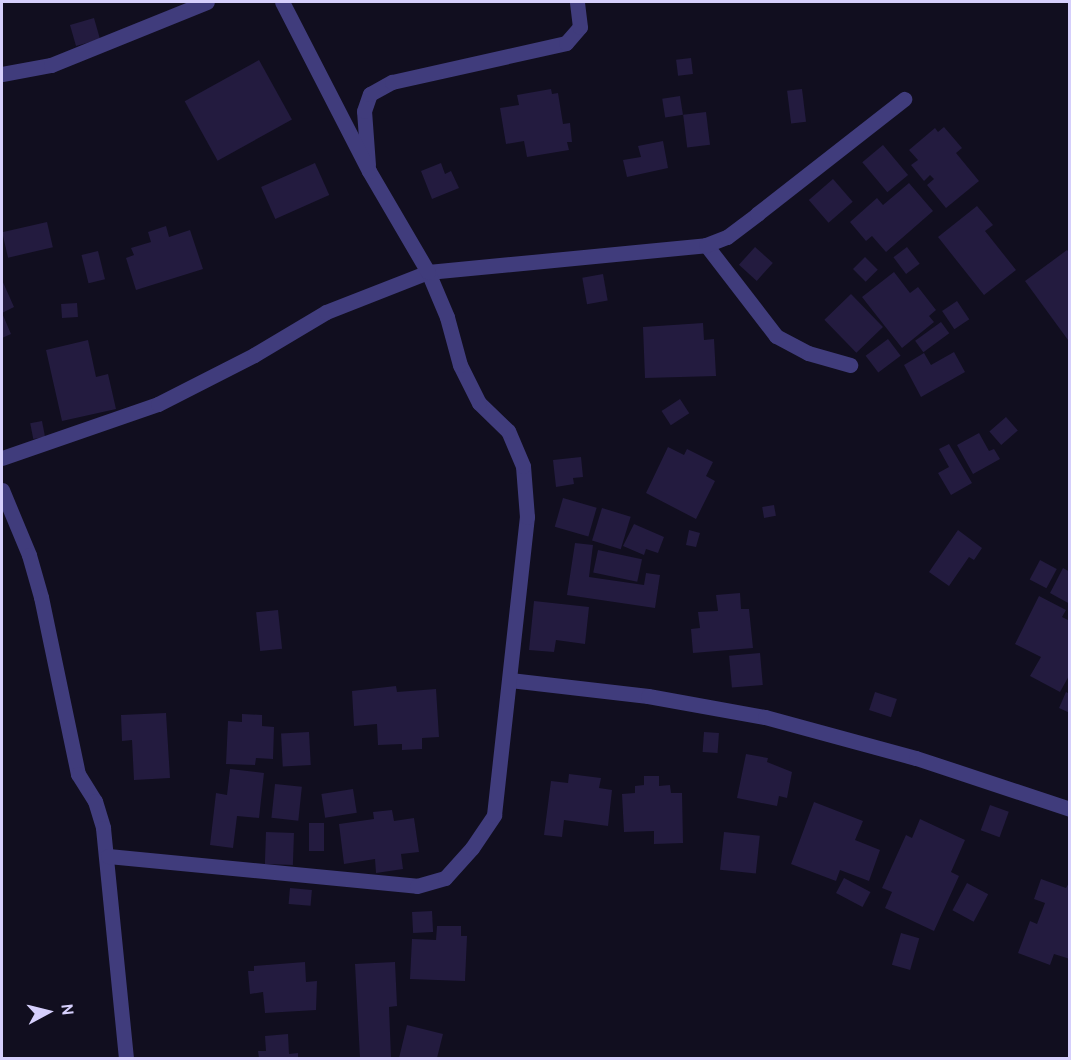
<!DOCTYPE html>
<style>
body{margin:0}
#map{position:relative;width:1071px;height:1060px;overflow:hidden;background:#110e1f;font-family:Overpass,sans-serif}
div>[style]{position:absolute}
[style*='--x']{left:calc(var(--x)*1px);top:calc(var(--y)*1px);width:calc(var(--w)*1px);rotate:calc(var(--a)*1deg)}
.building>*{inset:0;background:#231b3f;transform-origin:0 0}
.minor>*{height:15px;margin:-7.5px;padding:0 7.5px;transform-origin:7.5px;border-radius:7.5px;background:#403c7c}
span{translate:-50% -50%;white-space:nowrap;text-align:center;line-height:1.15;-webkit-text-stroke:4.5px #110e1f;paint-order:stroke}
.frame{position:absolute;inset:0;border:3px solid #d6cffc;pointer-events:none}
.north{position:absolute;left:18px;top:982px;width:60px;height:60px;-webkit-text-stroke:4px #110e1f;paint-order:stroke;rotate:83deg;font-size:16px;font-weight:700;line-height:24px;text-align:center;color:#d6cffc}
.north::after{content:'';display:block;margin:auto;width:21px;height:27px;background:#d6cffc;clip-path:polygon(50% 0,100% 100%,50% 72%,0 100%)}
</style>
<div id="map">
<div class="building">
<i style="left:94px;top:18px;width:22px;height:25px;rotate:74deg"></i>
<i style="left:691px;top:58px;width:16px;height:15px;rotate:83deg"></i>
<i style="left:259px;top:60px;width:68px;height:85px;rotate:61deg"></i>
<i style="clip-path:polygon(551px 89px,552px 94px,558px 93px,563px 124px,570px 123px,572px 142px,567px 142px,569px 150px,527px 157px,524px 141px,506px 144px,500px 108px,519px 105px,517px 95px)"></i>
<i style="left:802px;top:89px;width:33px;height:15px;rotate:83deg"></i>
<i style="left:680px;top:96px;width:19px;height:18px;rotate:81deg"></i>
<i style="left:706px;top:112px;width:33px;height:23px;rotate:83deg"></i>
<i style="clip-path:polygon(944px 127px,962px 148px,956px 153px,979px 181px,946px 208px,927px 185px,934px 179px,930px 175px,924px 181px,911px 165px,918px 160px,909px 150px,935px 128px,938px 132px)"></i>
<i style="clip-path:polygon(663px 141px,668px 168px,627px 177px,623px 160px,641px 157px,638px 146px)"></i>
<i style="left:883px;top:145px;width:39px;height:27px;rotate:50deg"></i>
<i style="left:315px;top:163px;width:35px;height:59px;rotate:66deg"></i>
<i style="clip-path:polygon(441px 163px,445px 174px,451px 171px,459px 188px,432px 199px,421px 171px)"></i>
<i style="left:833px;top:179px;width:30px;height:32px;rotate:49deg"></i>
<i style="clip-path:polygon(909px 183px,933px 211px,886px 252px,872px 236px,866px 241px,850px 222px,877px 198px,883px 205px)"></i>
<i style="clip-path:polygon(977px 206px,993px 225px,985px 231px,1016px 270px,984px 295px,938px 237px)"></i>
<i style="left:47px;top:222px;width:26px;height:46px;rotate:77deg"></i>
<i style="clip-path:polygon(166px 226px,169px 237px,190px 230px,203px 269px,136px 290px,126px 258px,134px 255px,131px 248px,151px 242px,148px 232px)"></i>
<i style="left:755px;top:247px;width:24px;height:24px;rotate:42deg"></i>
<i style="left:907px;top:247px;width:21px;height:17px;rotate:53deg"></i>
<i style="clip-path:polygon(1067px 250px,1070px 253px,1068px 340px,1025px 281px)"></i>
<i style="left:98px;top:251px;width:29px;height:17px;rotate:76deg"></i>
<i style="left:865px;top:257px;width:18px;height:17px;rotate:45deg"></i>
<i style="clip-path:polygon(894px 272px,910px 293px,918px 287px,936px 310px,929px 316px,934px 322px,902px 348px,862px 297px)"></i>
<i style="left:603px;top:274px;width:27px;height:21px;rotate:80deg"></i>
<i style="clip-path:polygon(2px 280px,14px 307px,2px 313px,11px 334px,2px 338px)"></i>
<i style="left:851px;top:294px;width:46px;height:37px;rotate:46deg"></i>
<i style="left:957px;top:301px;width:22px;height:18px;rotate:56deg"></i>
<i style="left:77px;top:303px;width:14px;height:16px;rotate:86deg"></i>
<i style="left:941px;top:322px;width:14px;height:32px;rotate:54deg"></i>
<i style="clip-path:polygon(703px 323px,704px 340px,714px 339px,716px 376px,645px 378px,643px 327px)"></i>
<i style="left:888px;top:339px;width:21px;height:28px;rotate:53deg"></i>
<i style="clip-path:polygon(88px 340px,96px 377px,108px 374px,116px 409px,62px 421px,46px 350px)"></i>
<i style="clip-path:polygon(954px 352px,965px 372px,921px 397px,904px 365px,924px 353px,931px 365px)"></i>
<i style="left:680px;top:399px;width:17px;height:22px;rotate:57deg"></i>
<i style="left:1006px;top:417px;width:18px;height:22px;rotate:49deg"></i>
<i style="left:42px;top:421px;width:16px;height:12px;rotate:79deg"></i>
<i style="clip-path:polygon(979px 433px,989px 451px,994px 449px,1000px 459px,973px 474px,957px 445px)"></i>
<i style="clip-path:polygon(949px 444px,972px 483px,951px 495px,938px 473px,949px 467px,939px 449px)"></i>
<i style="clip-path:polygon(668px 447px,684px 455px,687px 449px,713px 462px,706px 476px,715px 481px,696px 519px,646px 493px)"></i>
<i style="clip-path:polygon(581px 457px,583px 477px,573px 478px,574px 484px,556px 487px,553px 460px)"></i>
<i style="left:563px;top:498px;width:35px;height:30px;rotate:16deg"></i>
<i style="left:774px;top:505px;width:11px;height:12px;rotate:80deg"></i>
<i style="left:602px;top:508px;width:30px;height:34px;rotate:17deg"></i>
<i style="clip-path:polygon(634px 524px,664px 537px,658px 553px,646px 549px,644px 555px,623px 546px)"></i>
<i style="clip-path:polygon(689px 530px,700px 533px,696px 547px,686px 545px)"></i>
<i style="clip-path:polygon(958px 530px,982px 548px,974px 560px,969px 557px,949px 586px,929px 572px)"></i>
<i style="clip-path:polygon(575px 543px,593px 545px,589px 577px,644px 585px,646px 573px,660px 575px,655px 608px,567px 595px)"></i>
<i style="left:598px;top:550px;width:45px;height:23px;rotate:12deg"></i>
<i style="left:1040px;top:560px;width:19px;height:22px;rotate:28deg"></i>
<i style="clip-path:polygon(1063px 568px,1070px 572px,1070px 604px,1050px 593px)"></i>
<i style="clip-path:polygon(740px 593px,741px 609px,749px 609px,753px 648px,693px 653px,691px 629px,700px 628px,698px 612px,718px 611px,716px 595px)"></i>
<i style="clip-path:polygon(1039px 596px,1066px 610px,1062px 617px,1070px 621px,1070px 674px,1060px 692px,1030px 676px,1041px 657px,1015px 644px)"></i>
<i style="clip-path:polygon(534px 601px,589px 607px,585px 644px,556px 640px,554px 652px,529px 650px)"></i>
<i style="left:278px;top:610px;width:39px;height:22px;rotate:84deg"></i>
<i style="left:760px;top:653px;width:32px;height:31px;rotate:85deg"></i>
<i style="clip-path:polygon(396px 686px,397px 692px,436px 689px,439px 737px,422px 738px,422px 749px,402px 750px,402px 744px,378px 745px,377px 724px,354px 726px,352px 691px)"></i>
<i style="left:875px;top:692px;width:23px;height:19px;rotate:18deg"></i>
<i style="clip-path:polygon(1066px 692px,1070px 694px,1070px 713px,1059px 708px)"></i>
<i style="clip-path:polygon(166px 713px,170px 778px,134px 780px,132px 740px,122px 741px,121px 715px)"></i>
<i style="clip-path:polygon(242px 714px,262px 715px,262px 726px,274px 727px,273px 759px,256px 758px,255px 765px,226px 764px,228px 721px,242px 722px)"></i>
<i style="left:309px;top:732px;width:33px;height:28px;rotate:87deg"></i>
<i style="left:704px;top:732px;width:15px;height:20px;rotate:4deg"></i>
<i style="clip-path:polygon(746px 754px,768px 758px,767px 762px,792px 772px,787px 798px,779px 796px,777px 806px,737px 798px)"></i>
<i style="clip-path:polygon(230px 769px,264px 773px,259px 818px,237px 816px,233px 848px,210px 845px,216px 793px,227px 795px)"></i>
<i style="clip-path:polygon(569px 774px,601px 778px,599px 788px,612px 790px,608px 826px,564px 820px,562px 837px,544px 835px,551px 781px,568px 783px)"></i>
<i style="clip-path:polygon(644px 776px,659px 776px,659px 786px,670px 785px,671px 793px,682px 793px,683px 843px,654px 844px,654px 831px,624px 832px,622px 794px,635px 793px,635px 786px,644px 785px)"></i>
<i style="left:275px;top:784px;width:27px;height:34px;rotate:6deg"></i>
<i style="left:353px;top:789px;width:24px;height:32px;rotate:81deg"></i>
<i style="clip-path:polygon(814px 802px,863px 821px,855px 840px,880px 850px,869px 881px,840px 870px,836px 881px,791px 864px)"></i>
<i style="left:990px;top:805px;width:20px;height:27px;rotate:20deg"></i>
<i style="clip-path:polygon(392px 810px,394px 821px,414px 818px,419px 852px,401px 854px,403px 869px,376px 873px,375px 859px,344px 864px,339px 824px,374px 819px,373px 812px)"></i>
<i style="clip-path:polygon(920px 819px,965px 840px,951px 872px,959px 876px,934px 931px,885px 908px,892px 892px,882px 888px,906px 835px,912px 838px)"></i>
<i style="left:309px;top:823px;width:15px;height:28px"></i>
<i style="left:266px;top:832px;width:28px;height:32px;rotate:2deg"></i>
<i style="left:724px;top:832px;width:36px;height:38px;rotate:6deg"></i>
<i style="left:844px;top:878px;width:30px;height:17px;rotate:28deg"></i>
<i style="clip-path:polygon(1041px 879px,1066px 888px,1070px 881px,1070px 959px,1054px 954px,1050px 965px,1018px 953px,1030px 921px,1037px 924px,1045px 903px,1034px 899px)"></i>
<i style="left:967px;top:883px;width:24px;height:31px;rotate:28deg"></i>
<i style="left:290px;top:888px;width:22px;height:16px;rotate:5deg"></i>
<i style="left:432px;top:911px;width:21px;height:20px;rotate:87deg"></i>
<i style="clip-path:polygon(437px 926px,461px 926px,461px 936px,467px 936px,465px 981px,410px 979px,412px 939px,436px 940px)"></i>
<i style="left:901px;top:933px;width:19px;height:33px;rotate:16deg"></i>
<i style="clip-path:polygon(305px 962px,306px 982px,317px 981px,316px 1010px,265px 1013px,263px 992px,250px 994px,248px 971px,254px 971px,254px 966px)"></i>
<i style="clip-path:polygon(395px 962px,397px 1006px,389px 1007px,391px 1058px,360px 1058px,355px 964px)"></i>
<i style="clip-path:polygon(407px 1025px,443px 1034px,437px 1058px,399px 1058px)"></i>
<i style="clip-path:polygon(288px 1034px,289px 1054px,298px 1053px,298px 1058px,259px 1058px,258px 1051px,266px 1051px,265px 1036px)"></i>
</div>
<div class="minor">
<i style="--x:2;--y:74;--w:50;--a:-10.4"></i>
<i style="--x:51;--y:65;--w:168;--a:-22"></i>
<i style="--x:368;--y:165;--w:54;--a:-94.2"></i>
<i style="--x:364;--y:111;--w:18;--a:-71"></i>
<i style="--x:370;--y:94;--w:25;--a:-29"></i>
<i style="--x:392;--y:82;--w:178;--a:-12.6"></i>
<i style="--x:566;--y:43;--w:21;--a:-49"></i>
<i style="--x:580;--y:27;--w:25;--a:-97"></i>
<i style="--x:706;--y:245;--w:115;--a:52.4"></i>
<i style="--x:776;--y:336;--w:36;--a:28"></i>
<i style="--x:808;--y:353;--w:44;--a:15.9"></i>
<i style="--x:2;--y:458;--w:165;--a:-19.1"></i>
<i style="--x:158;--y:404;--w:108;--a:-27"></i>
<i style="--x:254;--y:355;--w:84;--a:-30.8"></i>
<i style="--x:326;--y:312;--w:110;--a:-21.4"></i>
<i style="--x:428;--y:272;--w:279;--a:-5.5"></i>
<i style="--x:706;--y:245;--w:22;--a:-21"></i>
<i style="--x:727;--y:237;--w:38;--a:-37"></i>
<i style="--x:757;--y:214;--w:187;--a:-38"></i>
<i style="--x:2;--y:490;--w:70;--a:67.4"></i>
<i style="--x:29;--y:555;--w:44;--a:74.1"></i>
<i style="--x:41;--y:597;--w:181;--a:78.2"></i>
<i style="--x:78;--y:774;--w:32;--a:58"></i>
<i style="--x:95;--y:801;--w:28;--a:73"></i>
<i style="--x:103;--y:828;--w:231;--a:84.3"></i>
<i style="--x:510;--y:680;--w:139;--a:6.6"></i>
<i style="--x:648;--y:696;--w:119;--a:10.2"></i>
<i style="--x:765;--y:717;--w:156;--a:15.2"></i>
<i style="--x:916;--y:758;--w:162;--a:18.3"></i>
<i style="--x:108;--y:856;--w:310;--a:5.5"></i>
<i style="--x:417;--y:886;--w:29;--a:-16"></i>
<i style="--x:445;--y:878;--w:40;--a:-48"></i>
<i style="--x:472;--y:848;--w:40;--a:-56"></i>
<i style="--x:494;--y:815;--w:300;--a:-83.7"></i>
<i style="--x:527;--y:517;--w:51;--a:-94.5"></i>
<i style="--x:523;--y:466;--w:38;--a:-113"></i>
<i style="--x:508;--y:431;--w:40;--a:-136"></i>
<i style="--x:479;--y:403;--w:42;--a:-116.6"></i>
<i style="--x:460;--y:365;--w:50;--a:-105.2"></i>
<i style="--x:447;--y:317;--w:49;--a:-112.9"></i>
<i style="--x:428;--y:272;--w:117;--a:-120.3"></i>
<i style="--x:369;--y:171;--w:190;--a:-117.2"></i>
</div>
<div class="frame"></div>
<div class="north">N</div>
</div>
